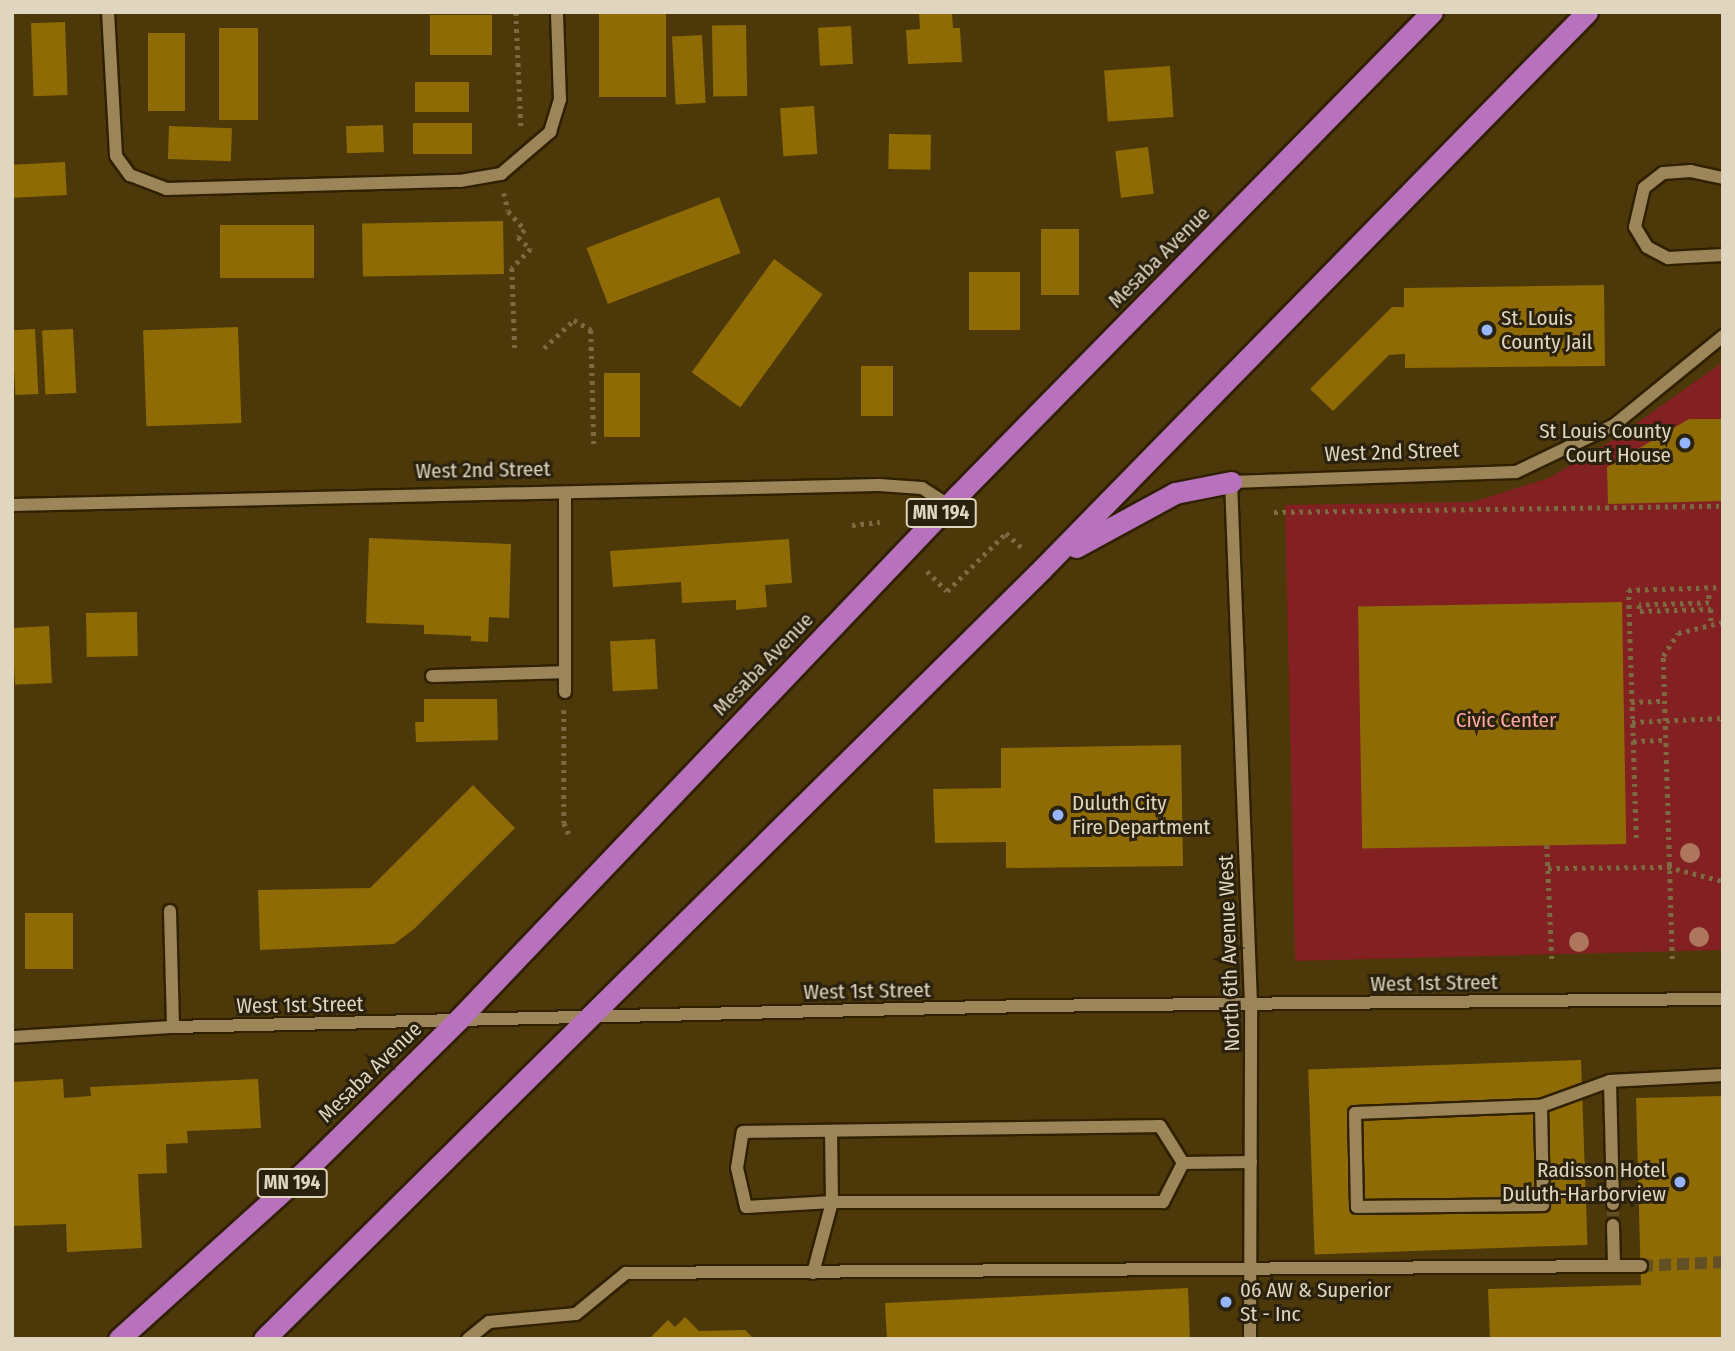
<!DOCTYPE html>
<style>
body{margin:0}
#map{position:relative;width:1735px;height:1351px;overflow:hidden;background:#4c3809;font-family:"Fira Sans Condensed",sans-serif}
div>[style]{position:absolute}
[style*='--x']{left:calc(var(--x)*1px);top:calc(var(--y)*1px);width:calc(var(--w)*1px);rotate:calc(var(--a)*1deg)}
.green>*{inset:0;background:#822022}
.building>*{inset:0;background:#8f6b06;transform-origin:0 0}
.minor-tunnel>*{height:12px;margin-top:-6px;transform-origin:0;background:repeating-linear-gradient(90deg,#625024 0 12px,transparent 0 18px)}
.path>*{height:4.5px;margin-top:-2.25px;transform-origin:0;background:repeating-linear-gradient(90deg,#7c6a43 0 3.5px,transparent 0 8.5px)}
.roads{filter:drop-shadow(2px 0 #2f2000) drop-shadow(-2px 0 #2f2000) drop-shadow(0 2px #2f2000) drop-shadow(0 -2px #2f2000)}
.minor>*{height:12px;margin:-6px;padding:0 6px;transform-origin:6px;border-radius:6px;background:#9c8659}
.highway>*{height:21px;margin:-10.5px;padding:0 10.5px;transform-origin:10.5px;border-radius:10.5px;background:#b771bd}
.trees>*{width:20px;height:20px;margin:-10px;border-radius:50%;background:#ad765d}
.dots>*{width:19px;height:19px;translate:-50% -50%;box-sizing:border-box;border:4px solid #2a210f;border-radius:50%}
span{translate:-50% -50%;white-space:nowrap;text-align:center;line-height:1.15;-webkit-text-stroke:6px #2a210f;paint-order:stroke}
.shield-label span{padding:2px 5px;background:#2a210f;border:2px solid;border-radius:5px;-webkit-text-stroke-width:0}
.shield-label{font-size:19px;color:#e0d5be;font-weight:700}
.street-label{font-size:21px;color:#e0d5be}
.poi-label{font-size:21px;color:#e0d5be}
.left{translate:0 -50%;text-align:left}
.right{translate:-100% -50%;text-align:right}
.park-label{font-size:21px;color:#fda9a2}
.frame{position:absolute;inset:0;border:14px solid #e0d5be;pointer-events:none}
</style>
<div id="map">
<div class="green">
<i style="clip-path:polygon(1723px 362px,1723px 950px,1295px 961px,1285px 505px,1472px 502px,1549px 478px,1616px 438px)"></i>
</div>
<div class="building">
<i style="left:599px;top:12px;width:67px;height:85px"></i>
<i style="clip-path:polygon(919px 12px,952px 12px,953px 28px,960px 28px,962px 62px,908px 64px,906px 30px,920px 29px)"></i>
<i style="left:430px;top:15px;width:62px;height:40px"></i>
<i style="left:65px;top:22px;width:73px;height:34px;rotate:88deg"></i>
<i style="left:746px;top:25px;width:71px;height:34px;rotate:89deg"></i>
<i style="left:851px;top:26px;width:38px;height:33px;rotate:87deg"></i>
<i style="left:219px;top:28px;width:39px;height:92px"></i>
<i style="left:148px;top:33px;width:37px;height:78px"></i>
<i style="left:702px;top:35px;width:68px;height:30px;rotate:87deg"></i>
<i style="left:1170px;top:66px;width:51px;height:66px;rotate:86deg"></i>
<i style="left:469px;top:82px;width:30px;height:54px;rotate:90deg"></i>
<i style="left:814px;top:106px;width:48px;height:34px;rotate:86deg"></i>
<i style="left:413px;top:123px;width:59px;height:31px"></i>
<i style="left:383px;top:125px;width:27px;height:37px;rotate:88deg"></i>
<i style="left:169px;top:126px;width:63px;height:33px;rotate:2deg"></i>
<i style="left:889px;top:134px;width:42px;height:35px;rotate:1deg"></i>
<i style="left:1148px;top:147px;width:47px;height:33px;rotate:83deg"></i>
<i style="left:65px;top:162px;width:33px;height:53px;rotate:87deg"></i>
<i style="left:719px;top:197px;width:60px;height:142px;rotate:69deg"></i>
<i style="left:503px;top:221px;width:53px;height:141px;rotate:89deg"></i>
<i style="left:314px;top:225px;width:53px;height:94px;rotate:90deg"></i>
<i style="left:1041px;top:229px;width:38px;height:66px"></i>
<i style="left:774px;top:259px;width:60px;height:140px;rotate:36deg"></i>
<i style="left:969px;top:272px;width:51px;height:58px"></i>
<i style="clip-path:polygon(1604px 285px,1605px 366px,1405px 368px,1405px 354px,1389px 355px,1333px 411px,1310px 389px,1392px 307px,1404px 307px,1404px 288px)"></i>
<i style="left:238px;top:327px;width:96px;height:95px;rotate:88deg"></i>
<i style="left:35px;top:329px;width:65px;height:23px;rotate:87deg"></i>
<i style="left:73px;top:329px;width:64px;height:31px;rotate:87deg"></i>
<i style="left:861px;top:366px;width:32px;height:50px"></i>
<i style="left:604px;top:373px;width:36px;height:64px"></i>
<i style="clip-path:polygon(1689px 419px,1723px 419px,1723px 501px,1608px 504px,1607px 467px)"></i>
<i style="clip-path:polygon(369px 538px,511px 544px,509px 618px,489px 617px,488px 642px,471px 641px,471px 636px,424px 634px,424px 625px,366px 623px)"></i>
<i style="clip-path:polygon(789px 539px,792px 583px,765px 585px,767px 607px,736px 610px,736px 600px,682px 603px,681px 582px,613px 587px,610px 551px)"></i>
<i style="left:1622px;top:602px;width:242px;height:264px;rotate:89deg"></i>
<i style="left:137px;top:612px;width:44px;height:51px;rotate:89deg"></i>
<i style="left:49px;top:626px;width:57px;height:37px;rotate:87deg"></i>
<i style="left:655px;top:639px;width:50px;height:45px;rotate:87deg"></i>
<i style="clip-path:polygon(424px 699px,497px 699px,498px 740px,416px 742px,415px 722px,424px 722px)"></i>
<i style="clip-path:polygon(1181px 745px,1183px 866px,1006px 868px,1006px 842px,935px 843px,933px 789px,1001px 788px,1001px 748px)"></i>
<i style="clip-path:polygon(473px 785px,515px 828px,414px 929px,394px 944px,260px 950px,258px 890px,370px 888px)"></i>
<i style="left:25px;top:913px;width:48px;height:56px"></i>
<i style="left:1581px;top:1060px;width:185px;height:273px;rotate:88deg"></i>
<i style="clip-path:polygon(63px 1079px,64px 1098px,91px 1096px,90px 1087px,258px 1079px,261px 1128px,187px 1131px,188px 1143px,166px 1144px,167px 1173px,138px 1174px,142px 1248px,67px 1252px,66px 1224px,12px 1226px,12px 1082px)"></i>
<i style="clip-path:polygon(1723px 1096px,1723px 1339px,1490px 1339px,1488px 1289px,1641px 1285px,1636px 1098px)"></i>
<i style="clip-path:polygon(1188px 1288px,1190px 1339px,887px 1339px,885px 1303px)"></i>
<i style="clip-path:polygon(685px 1317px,699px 1331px,745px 1330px,754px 1339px,649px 1339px,668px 1320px,675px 1327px)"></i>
</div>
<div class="minor-tunnel">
<i style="--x:1613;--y:1204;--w:21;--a:90"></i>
<i style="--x:1641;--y:1266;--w:82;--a:-2.8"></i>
</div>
<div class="path">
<i style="--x:516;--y:12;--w:115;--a:87.5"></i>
<i style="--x:504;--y:193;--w:18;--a:77"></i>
<i style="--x:508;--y:211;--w:25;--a:48"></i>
<i style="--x:525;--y:230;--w:10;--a:135"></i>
<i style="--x:518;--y:237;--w:18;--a:43"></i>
<i style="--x:531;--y:249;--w:27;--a:135"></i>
<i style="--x:512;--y:268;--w:83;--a:87.9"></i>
<i style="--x:544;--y:348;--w:41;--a:-43"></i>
<i style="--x:574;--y:320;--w:20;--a:30"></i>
<i style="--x:591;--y:330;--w:118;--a:88.5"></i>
<i style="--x:1274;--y:512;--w:449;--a:-0.8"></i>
<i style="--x:852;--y:525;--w:28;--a:-6"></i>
<i style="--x:927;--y:571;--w:28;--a:45"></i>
<i style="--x:947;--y:591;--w:83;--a:-44.5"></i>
<i style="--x:1006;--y:533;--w:21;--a:43"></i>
<i style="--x:1709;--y:595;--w:8;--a:90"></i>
<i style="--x:1709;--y:603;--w:70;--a:178.4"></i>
<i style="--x:1639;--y:605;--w:6;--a:81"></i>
<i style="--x:1640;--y:611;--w:71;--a:-1.6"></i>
<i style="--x:1711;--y:609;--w:14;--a:90"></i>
<i style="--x:1631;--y:702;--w:33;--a:-2"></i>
<i style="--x:564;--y:710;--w:113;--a:90"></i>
<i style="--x:564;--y:823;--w:17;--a:66"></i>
<i style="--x:1632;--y:722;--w:91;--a:-2.5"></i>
<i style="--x:1633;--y:741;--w:32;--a:-2"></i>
<i style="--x:1636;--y:838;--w:248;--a:-91.8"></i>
<i style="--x:1628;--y:590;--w:95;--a:-1.8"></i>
<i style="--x:1547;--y:845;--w:116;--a:87.5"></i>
<i style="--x:1548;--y:868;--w:120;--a:-0.5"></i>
<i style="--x:1668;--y:867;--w:57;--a:14.3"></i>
<i style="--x:1672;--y:959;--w:303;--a:-91.7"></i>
<i style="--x:1663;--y:656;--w:27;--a:-57"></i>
<i style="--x:1678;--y:633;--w:46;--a:-13.7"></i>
</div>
<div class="roads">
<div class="minor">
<i style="--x:108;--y:12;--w:144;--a:86.8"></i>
<i style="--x:116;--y:156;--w:24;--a:54"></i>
<i style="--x:130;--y:175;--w:39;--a:21"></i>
<i style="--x:166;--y:189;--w:294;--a:-1.6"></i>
<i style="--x:460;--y:181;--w:42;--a:-9.7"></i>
<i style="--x:501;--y:174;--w:65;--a:-40.6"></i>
<i style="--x:550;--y:132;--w:34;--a:-73"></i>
<i style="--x:560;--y:100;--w:88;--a:-92"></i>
<i style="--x:1723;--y:178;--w:33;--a:-168"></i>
<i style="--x:1691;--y:171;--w:28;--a:176"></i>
<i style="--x:1663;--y:173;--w:24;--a:142"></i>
<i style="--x:1644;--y:188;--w:40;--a:103"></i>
<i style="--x:1635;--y:227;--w:23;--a:59"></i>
<i style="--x:1647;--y:247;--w:24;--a:28"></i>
<i style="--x:1668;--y:258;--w:55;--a:-3.1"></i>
<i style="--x:12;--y:505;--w:867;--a:-1.32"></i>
<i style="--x:879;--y:485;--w:43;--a:4"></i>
<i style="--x:922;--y:488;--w:31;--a:33"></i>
<i style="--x:432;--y:676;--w:132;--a:-1.7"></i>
<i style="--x:565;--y:692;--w:199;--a:-90"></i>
<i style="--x:170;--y:911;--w:116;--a:88.5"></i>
<i style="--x:12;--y:1037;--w:161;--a:-3.6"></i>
<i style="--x:173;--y:1027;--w:853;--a:-1.41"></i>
<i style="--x:1026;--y:1006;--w:697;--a:-0.58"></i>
<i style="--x:1541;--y:1106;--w:99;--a:88.8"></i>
<i style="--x:1543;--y:1205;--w:186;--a:179.4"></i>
<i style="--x:1357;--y:1207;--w:94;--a:-91.2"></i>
<i style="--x:1355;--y:1113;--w:186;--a:-2.2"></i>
<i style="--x:1541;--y:1106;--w:73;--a:-19.9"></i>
<i style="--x:1160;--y:1126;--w:44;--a:58.1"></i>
<i style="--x:1183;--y:1163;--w:44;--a:117.1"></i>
<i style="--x:1163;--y:1202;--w:331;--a:180"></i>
<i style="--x:832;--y:1202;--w:86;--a:176.7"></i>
<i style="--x:746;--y:1207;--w:40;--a:-103"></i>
<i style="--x:737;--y:1168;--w:36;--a:-81"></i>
<i style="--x:743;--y:1132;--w:417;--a:-0.8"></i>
<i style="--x:1183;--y:1163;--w:68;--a:-0.8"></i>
<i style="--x:1613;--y:1204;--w:123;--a:-91.4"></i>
<i style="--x:1610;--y:1081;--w:113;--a:-3"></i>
<i style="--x:1613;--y:1225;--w:41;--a:88.6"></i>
<i style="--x:813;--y:1273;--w:73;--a:-75"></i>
<i style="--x:832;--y:1202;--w:71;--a:-90.8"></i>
<i style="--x:468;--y:1339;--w:27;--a:-39"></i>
<i style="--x:489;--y:1322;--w:87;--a:-5.3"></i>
<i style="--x:576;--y:1314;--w:65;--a:-39.4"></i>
<i style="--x:626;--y:1273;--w:1015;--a:-0.4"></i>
<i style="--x:1250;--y:1339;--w:335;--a:-89.8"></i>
<i style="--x:1251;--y:1004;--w:522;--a:-92.19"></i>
<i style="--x:1231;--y:482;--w:285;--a:-2"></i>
<i style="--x:1516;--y:472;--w:109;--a:-25.6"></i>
<i style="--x:1614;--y:425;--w:141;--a:-39.2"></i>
</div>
<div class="highway">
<i style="--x:1076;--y:547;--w:113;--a:-28.6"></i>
<i style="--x:1175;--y:493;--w:57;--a:-11.1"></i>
<i style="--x:119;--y:1339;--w:253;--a:-42.1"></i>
<i style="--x:307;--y:1169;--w:212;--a:-44.6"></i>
<i style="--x:458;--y:1020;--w:726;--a:-46.39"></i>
<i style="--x:959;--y:494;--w:675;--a:-45.54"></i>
<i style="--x:264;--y:1339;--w:1095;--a:-44.7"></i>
<i style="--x:1042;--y:569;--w:779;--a:-45.62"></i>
</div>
</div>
<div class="trees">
<i style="left:1690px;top:853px"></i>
<i style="left:1699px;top:937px"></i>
<i style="left:1579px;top:942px"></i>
</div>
<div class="dots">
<i style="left:1487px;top:330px;background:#95b6fd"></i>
<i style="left:1685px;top:443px;background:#95b6fd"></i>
<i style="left:1058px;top:815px;background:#95b6fd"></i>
<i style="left:1680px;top:1182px;background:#95b6fd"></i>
<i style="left:1226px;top:1302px;background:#95b6fd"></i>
</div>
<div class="shield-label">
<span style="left:941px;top:513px">MN 194</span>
<span style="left:292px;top:1183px">MN 194</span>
</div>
<div class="street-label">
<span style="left:1159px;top:257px;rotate:-45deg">Mesaba Avenue</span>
<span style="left:1392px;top:452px;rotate:-2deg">West 2nd Street</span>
<span style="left:483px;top:470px;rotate:-1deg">West 2nd Street</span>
<span style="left:763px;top:664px;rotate:-46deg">Mesaba Avenue</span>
<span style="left:1229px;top:953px;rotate:-92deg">North 6th Avenue West</span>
<span style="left:1434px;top:983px;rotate:-1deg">West 1st Street</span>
<span style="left:867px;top:991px;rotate:-1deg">West 1st Street</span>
<span style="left:300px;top:1005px;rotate:-1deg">West 1st Street</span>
<span style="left:370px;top:1072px;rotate:-44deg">Mesaba Avenue</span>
</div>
<div class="poi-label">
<span class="left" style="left:1501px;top:330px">St. Louis<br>County Jail</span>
<span class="right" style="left:1671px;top:443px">St Louis County<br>Court House</span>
<span class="left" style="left:1072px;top:815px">Duluth City<br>Fire Department</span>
<span class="right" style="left:1666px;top:1182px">Radisson Hotel<br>Duluth-Harborview</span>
<span class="left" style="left:1240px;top:1302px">06 AW &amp; Superior<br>St - Inc</span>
</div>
<div class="park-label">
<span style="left:1506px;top:720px">Civic Center</span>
</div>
<div class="frame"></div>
</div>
